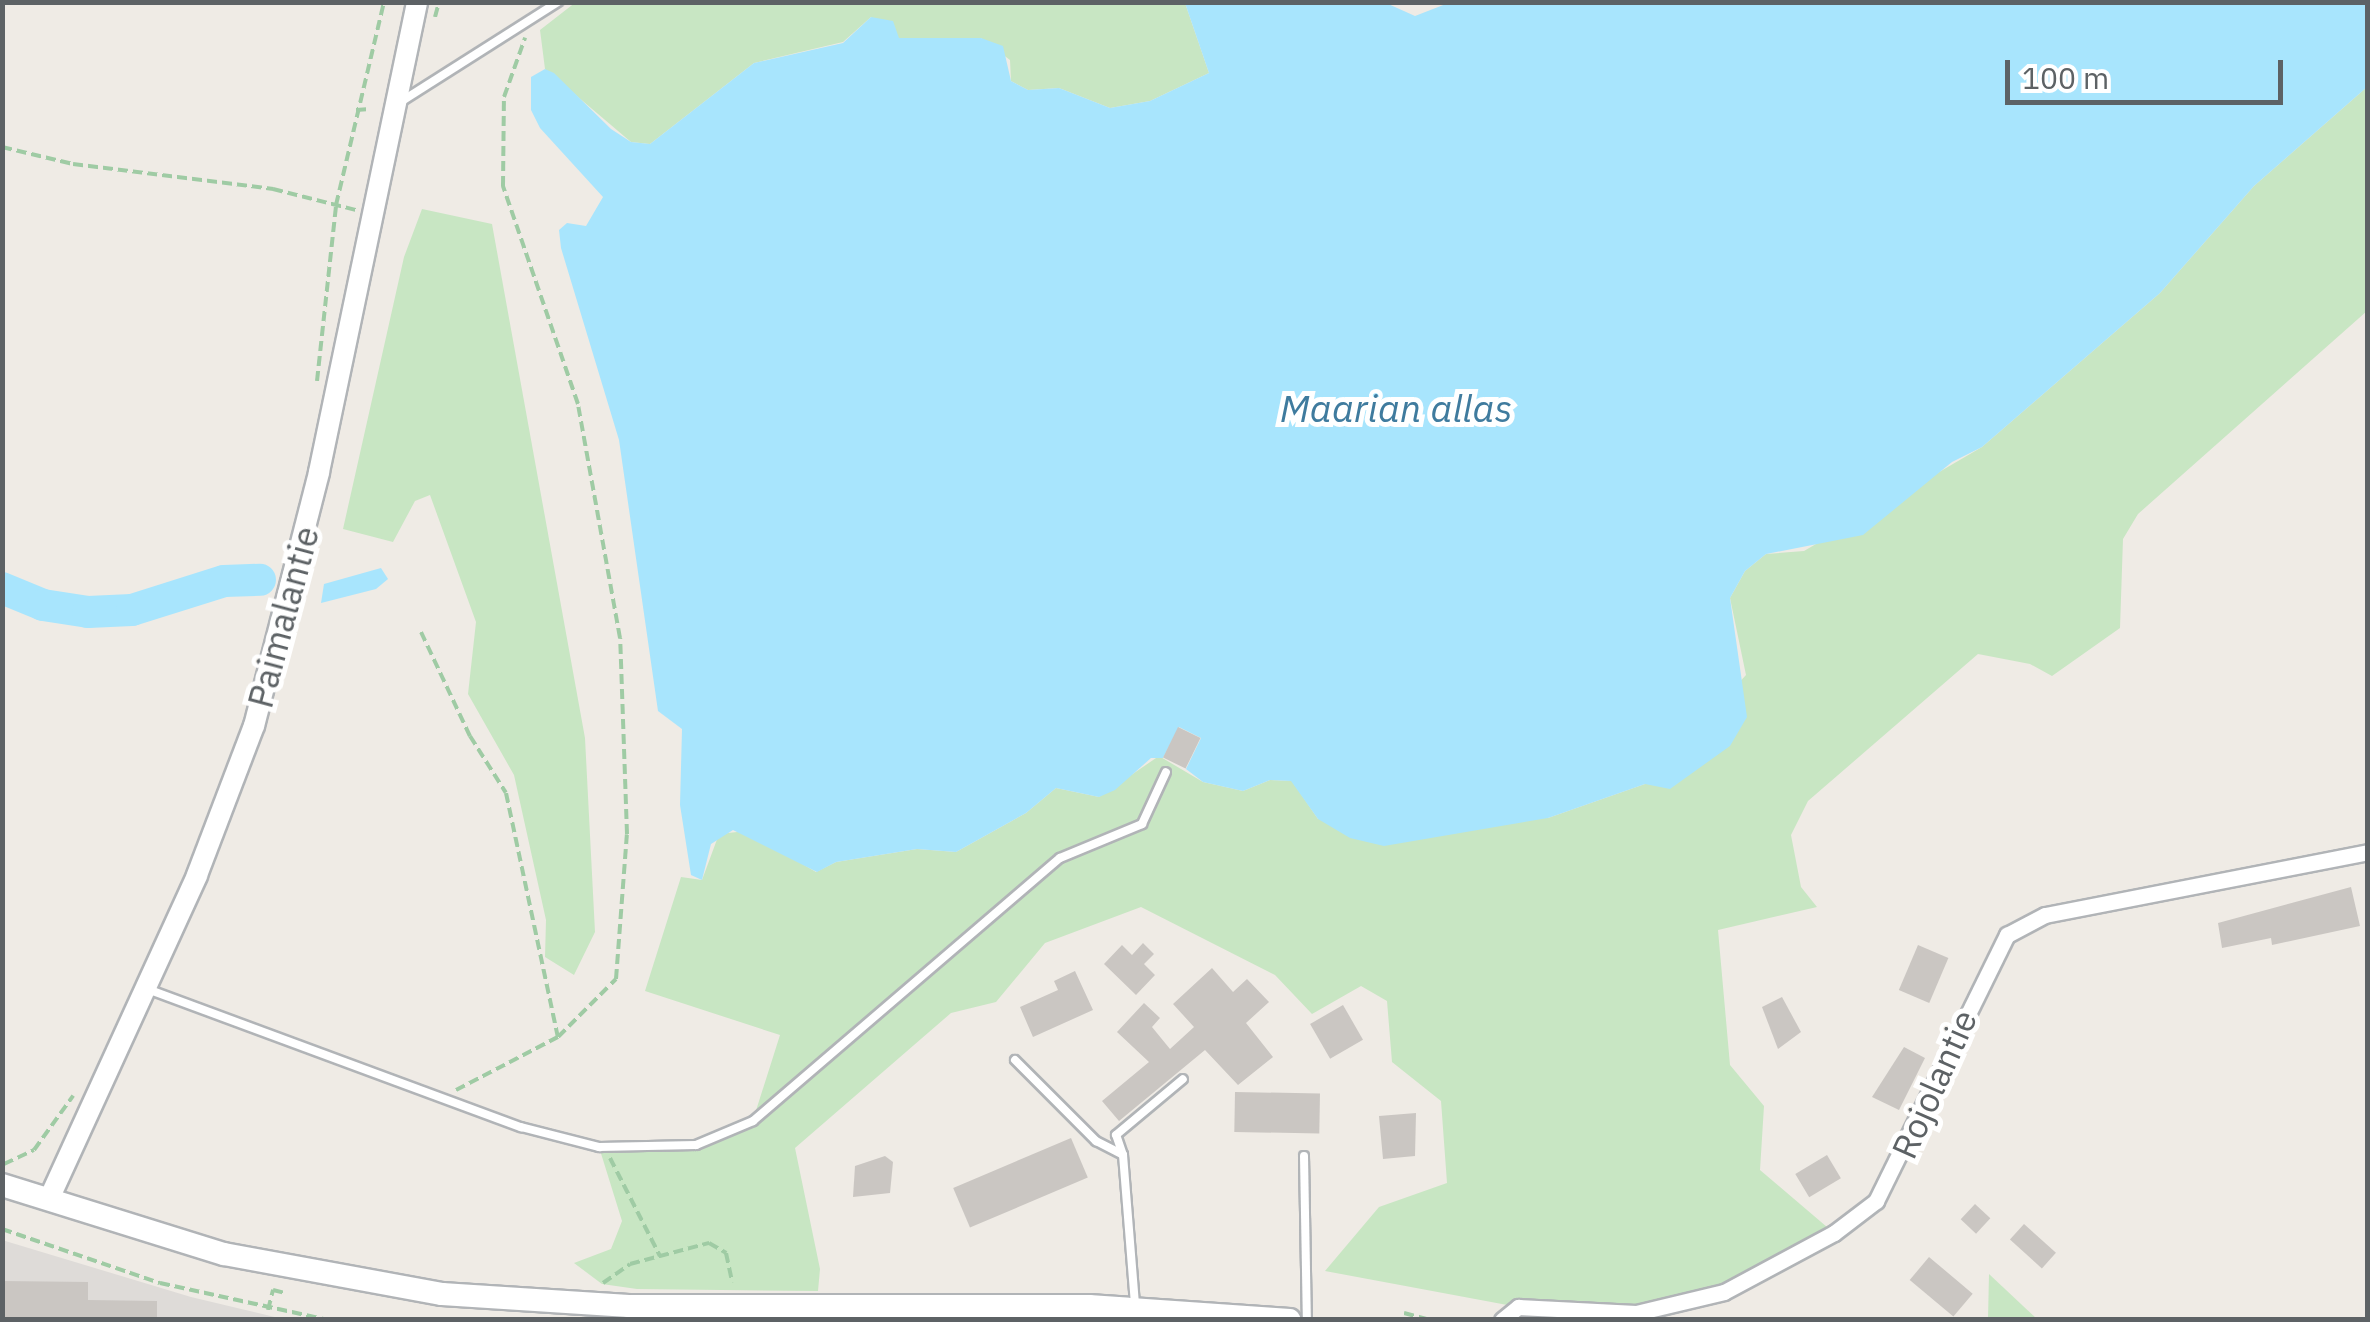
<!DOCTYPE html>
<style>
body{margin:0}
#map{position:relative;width:2370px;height:1322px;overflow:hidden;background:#efebe5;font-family:"IBM Plex Sans",sans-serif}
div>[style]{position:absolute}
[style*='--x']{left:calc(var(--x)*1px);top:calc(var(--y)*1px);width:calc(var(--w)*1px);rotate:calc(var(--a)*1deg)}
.industrial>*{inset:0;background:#dedbd8}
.green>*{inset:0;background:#c8e6c3}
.water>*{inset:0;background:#a8e5fd}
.river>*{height:32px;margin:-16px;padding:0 16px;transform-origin:16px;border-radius:16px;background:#a8e5fd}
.building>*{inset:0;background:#cac6c2;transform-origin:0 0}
.path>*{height:4px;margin-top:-2px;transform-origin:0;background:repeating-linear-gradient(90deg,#9fcba4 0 10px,transparent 0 15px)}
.roads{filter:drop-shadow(2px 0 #b1b4b7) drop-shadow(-2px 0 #b1b4b7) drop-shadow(0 2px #b1b4b7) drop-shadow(0 -2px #b1b4b7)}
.service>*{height:8px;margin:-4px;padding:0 4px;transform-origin:4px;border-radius:4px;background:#fff}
.minor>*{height:15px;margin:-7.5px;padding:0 7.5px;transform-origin:7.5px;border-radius:7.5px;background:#fff}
.tertiary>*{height:20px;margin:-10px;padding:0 10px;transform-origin:10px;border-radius:10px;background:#fff}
.secondary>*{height:22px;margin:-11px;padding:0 11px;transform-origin:11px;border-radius:11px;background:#fff}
span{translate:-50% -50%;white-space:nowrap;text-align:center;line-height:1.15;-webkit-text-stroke:10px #fff;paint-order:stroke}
.street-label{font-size:35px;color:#5d6265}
.water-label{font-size:38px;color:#3f7b9e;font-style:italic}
.frame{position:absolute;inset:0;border:5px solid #5d6265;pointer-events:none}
.scale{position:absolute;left:2005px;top:60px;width:278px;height:45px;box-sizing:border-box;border:5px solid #5d6265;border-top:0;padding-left:12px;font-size:30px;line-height:35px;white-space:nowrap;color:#5d6265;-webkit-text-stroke:8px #fff;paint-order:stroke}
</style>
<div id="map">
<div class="industrial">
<i style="clip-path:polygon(2px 1240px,191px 1297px,283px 1319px,3px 1319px)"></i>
</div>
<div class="green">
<i style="clip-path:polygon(576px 2px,1185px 3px,1209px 73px,1150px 101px,1110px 108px,1059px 88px,1028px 90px,1011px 81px,1010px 60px,981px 38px,898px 38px,871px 17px,843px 42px,754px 63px,650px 144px,631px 142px,545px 69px,540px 30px)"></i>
<i style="clip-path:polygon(2367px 87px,2367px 311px,2138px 514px,2123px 539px,2120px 628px,2052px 676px,2030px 664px,1978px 654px,1808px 801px,1791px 835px,1801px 887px,1817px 907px,1718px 930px,1730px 1065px,1764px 1106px,1760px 1170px,1834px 1233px,1724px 1292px,1636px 1313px,1518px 1307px,1325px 1271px,1379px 1207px,1447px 1183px,1441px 1101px,1392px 1062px,1387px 1001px,1361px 986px,1312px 1014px,1275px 975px,1141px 907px,1045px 943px,996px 1002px,951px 1013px,795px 1148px,820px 1269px,818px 1291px,637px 1289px,602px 1284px,574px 1263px,611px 1249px,622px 1221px,599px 1147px,696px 1145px,753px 1120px,780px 1035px,645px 991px,681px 877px,702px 880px,719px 834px,746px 831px,816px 872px,836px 862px,917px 849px,956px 852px,1026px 813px,1056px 788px,1099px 797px,1159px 756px,1203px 782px,1243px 791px,1270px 780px,1292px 781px,1318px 819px,1548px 818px,1645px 784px,1746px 675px,1730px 598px,1745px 571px,1766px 554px,1804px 551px,1982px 447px,2160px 293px,2254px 186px)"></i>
<i style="clip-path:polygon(422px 209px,492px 224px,585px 738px,595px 932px,574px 975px,545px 957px,546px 920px,514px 775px,468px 694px,476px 622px,430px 495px,415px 501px,393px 542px,343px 529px,404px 257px)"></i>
<i style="clip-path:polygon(1989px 1274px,2037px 1319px,1988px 1319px)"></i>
</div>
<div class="water">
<i style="clip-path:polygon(1451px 2px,2367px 3px,2367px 87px,2254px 186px,2160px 293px,1982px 447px,1952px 462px,1863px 535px,1766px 554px,1745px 571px,1730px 598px,1747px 717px,1730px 746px,1670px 789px,1645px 784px,1548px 818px,1384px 846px,1350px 838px,1318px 819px,1291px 781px,1270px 780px,1243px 791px,1203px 782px,1186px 769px,1201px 738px,1179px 727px,1163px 758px,1151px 758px,1115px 790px,1099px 797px,1056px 788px,1026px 813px,956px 852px,917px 849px,836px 862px,817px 872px,733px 830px,711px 844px,702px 880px,691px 875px,680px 805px,682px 729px,658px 711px,619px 440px,561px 248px,559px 230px,567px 223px,586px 226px,603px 197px,540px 128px,531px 110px,531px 77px,545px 69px,554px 73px,611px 129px,631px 142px,650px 144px,754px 63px,843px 43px,871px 17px,893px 21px,899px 38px,981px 38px,1003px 46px,1011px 81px,1028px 90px,1059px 88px,1110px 108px,1150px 101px,1209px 73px,1185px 3px,1386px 3px,1415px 16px)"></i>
<i style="clip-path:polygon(381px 568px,388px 579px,376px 589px,321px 603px,324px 584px)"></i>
</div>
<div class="river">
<i style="--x:2;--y:588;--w:44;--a:22.5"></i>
<i style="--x:43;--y:605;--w:46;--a:8.8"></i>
<i style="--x:88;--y:612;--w:44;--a:-2.6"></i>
<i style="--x:132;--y:610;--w:96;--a:-17.5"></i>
<i style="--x:224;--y:581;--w:36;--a:-2"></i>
</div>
<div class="building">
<i style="left:1178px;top:727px;width:25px;height:34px;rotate:26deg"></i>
<i style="clip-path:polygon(2351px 887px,2360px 926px,2272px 945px,2271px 938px,2222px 948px,2218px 923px)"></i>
<i style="clip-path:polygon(1143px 943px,1154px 954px,1144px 964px,1155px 975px,1136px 995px,1104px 964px,1122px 945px,1132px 955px)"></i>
<i style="left:1918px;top:945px;width:33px;height:49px;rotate:23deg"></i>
<i style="clip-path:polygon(1212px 968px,1233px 992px,1247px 979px,1269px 1002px,1246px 1023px,1273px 1057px,1238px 1085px,1205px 1050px,1119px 1121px,1102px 1101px,1149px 1062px,1117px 1032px,1144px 1003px,1160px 1018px,1152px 1027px,1170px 1049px,1194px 1027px,1173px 1004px)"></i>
<i style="clip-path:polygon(1075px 971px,1093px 1010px,1033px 1037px,1020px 1007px,1058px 990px,1054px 981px)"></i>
<i style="clip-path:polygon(1782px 997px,1801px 1032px,1778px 1049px,1762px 1007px)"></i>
<i style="left:1343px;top:1005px;width:40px;height:38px;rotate:60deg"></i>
<i style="clip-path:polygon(1904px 1047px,1925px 1058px,1899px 1110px,1872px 1097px)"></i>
<i style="left:1235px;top:1092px;width:85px;height:40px;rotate:1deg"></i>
<i style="clip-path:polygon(1416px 1113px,1415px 1156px,1383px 1159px,1379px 1116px)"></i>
<i style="left:1071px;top:1138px;width:43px;height:128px;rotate:67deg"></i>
<i style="left:1827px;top:1155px;width:27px;height:37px;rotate:59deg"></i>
<i style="clip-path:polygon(885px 1156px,893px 1162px,890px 1193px,853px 1197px,855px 1166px)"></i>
<i style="left:1975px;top:1204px;width:21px;height:21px;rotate:43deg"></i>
<i style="left:2024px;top:1224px;width:43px;height:21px;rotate:42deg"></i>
<i style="left:1929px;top:1257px;width:57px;height:30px;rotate:40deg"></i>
<i style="clip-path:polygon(2px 1281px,88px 1282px,88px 1300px,157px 1301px,157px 1320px,2px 1320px)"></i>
</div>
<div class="path">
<i style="--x:435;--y:17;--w:16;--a:-75"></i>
<i style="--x:356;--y:110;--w:14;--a:-4"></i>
<i style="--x:2;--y:147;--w:73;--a:13.5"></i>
<i style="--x:73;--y:164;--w:202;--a:7.1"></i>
<i style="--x:273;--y:189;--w:86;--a:14.2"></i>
<i style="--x:317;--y:381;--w:177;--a:-83.8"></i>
<i style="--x:336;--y:205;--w:209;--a:-76.7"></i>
<i style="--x:421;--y:632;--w:115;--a:64.8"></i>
<i style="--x:470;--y:736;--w:67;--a:57.7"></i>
<i style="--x:506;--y:793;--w:249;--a:78"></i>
<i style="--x:456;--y:1090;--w:115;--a:-27.5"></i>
<i style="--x:558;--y:1037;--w:82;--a:-45"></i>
<i style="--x:616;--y:979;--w:145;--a:-85.7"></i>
<i style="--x:627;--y:834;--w:196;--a:-92"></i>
<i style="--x:620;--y:638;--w:238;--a:-100.2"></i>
<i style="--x:578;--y:404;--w:231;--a:-109"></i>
<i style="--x:503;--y:186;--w:89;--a:-89.4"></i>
<i style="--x:504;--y:97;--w:63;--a:-70.4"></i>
<i style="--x:610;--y:1158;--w:110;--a:63"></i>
<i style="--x:4;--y:1164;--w:33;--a:-25"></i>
<i style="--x:34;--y:1150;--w:67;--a:-54.2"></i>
<i style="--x:2;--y:1229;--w:167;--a:18.9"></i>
<i style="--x:160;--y:1283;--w:172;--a:12.4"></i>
<i style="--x:603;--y:1283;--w:33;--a:-35"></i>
<i style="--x:630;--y:1264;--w:82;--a:-14.9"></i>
<i style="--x:709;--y:1243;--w:20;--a:30"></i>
<i style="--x:726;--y:1253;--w:30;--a:78"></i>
<i style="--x:268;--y:1310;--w:21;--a:-76"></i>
<i style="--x:273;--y:1290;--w:12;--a:14"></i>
<i style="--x:1404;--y:1313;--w:28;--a:15"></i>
</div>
<div class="roads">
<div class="service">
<i style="--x:402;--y:101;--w:185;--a:-32.4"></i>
<i style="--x:147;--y:989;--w:399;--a:20.3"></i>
<i style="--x:521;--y:1127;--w:81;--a:14.4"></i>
<i style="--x:599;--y:1147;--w:97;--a:-1.2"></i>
<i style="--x:696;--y:1145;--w:62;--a:-22.8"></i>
<i style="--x:753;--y:1121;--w:404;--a:-40.6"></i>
<i style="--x:1060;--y:858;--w:89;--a:-22.5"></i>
<i style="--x:1142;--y:824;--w:57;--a:-65.2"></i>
<i style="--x:1015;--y:1060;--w:115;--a:45"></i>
<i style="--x:1096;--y:1141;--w:30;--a:27"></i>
<i style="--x:1123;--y:1155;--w:149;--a:85.4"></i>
<i style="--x:1123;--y:1155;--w:21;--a:-109"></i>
<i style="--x:1116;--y:1135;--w:87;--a:-39.9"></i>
<i style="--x:1304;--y:1156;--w:164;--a:89"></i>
</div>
<div class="minor">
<i style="--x:1502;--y:1320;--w:21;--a:-39"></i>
<i style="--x:1518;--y:1307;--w:118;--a:2.9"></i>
<i style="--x:1636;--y:1313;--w:90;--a:-13.4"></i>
<i style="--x:1724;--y:1292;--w:125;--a:-28.2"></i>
<i style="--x:1834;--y:1233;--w:53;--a:-37.3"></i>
<i style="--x:1876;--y:1201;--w:297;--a:-63.8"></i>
<i style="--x:2007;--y:935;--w:43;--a:-27.8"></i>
<i style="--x:2045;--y:915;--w:329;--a:-11"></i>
</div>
<div class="tertiary">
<i style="--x:49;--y:1199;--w:356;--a:-65.4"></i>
<i style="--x:197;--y:875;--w:160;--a:-69.1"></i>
<i style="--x:254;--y:726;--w:262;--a:-75.6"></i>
<i style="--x:319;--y:472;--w:480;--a:-78.2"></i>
</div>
<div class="secondary">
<i style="--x:2;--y:1185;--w:232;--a:17.3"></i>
<i style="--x:224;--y:1254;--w:222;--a:10.4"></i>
<i style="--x:442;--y:1294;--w:187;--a:3.7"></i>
<i style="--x:629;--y:1306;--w:460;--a:0"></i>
<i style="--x:1089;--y:1306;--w:201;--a:4"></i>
</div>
</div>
<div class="street-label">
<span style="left:283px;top:617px;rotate:-75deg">Paimalantie</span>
<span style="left:1934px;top:1084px;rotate:-66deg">Rojolantie</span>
</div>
<div class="water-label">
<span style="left:1396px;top:408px">Maarian allas</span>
</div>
<div class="frame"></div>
<div class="scale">100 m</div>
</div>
